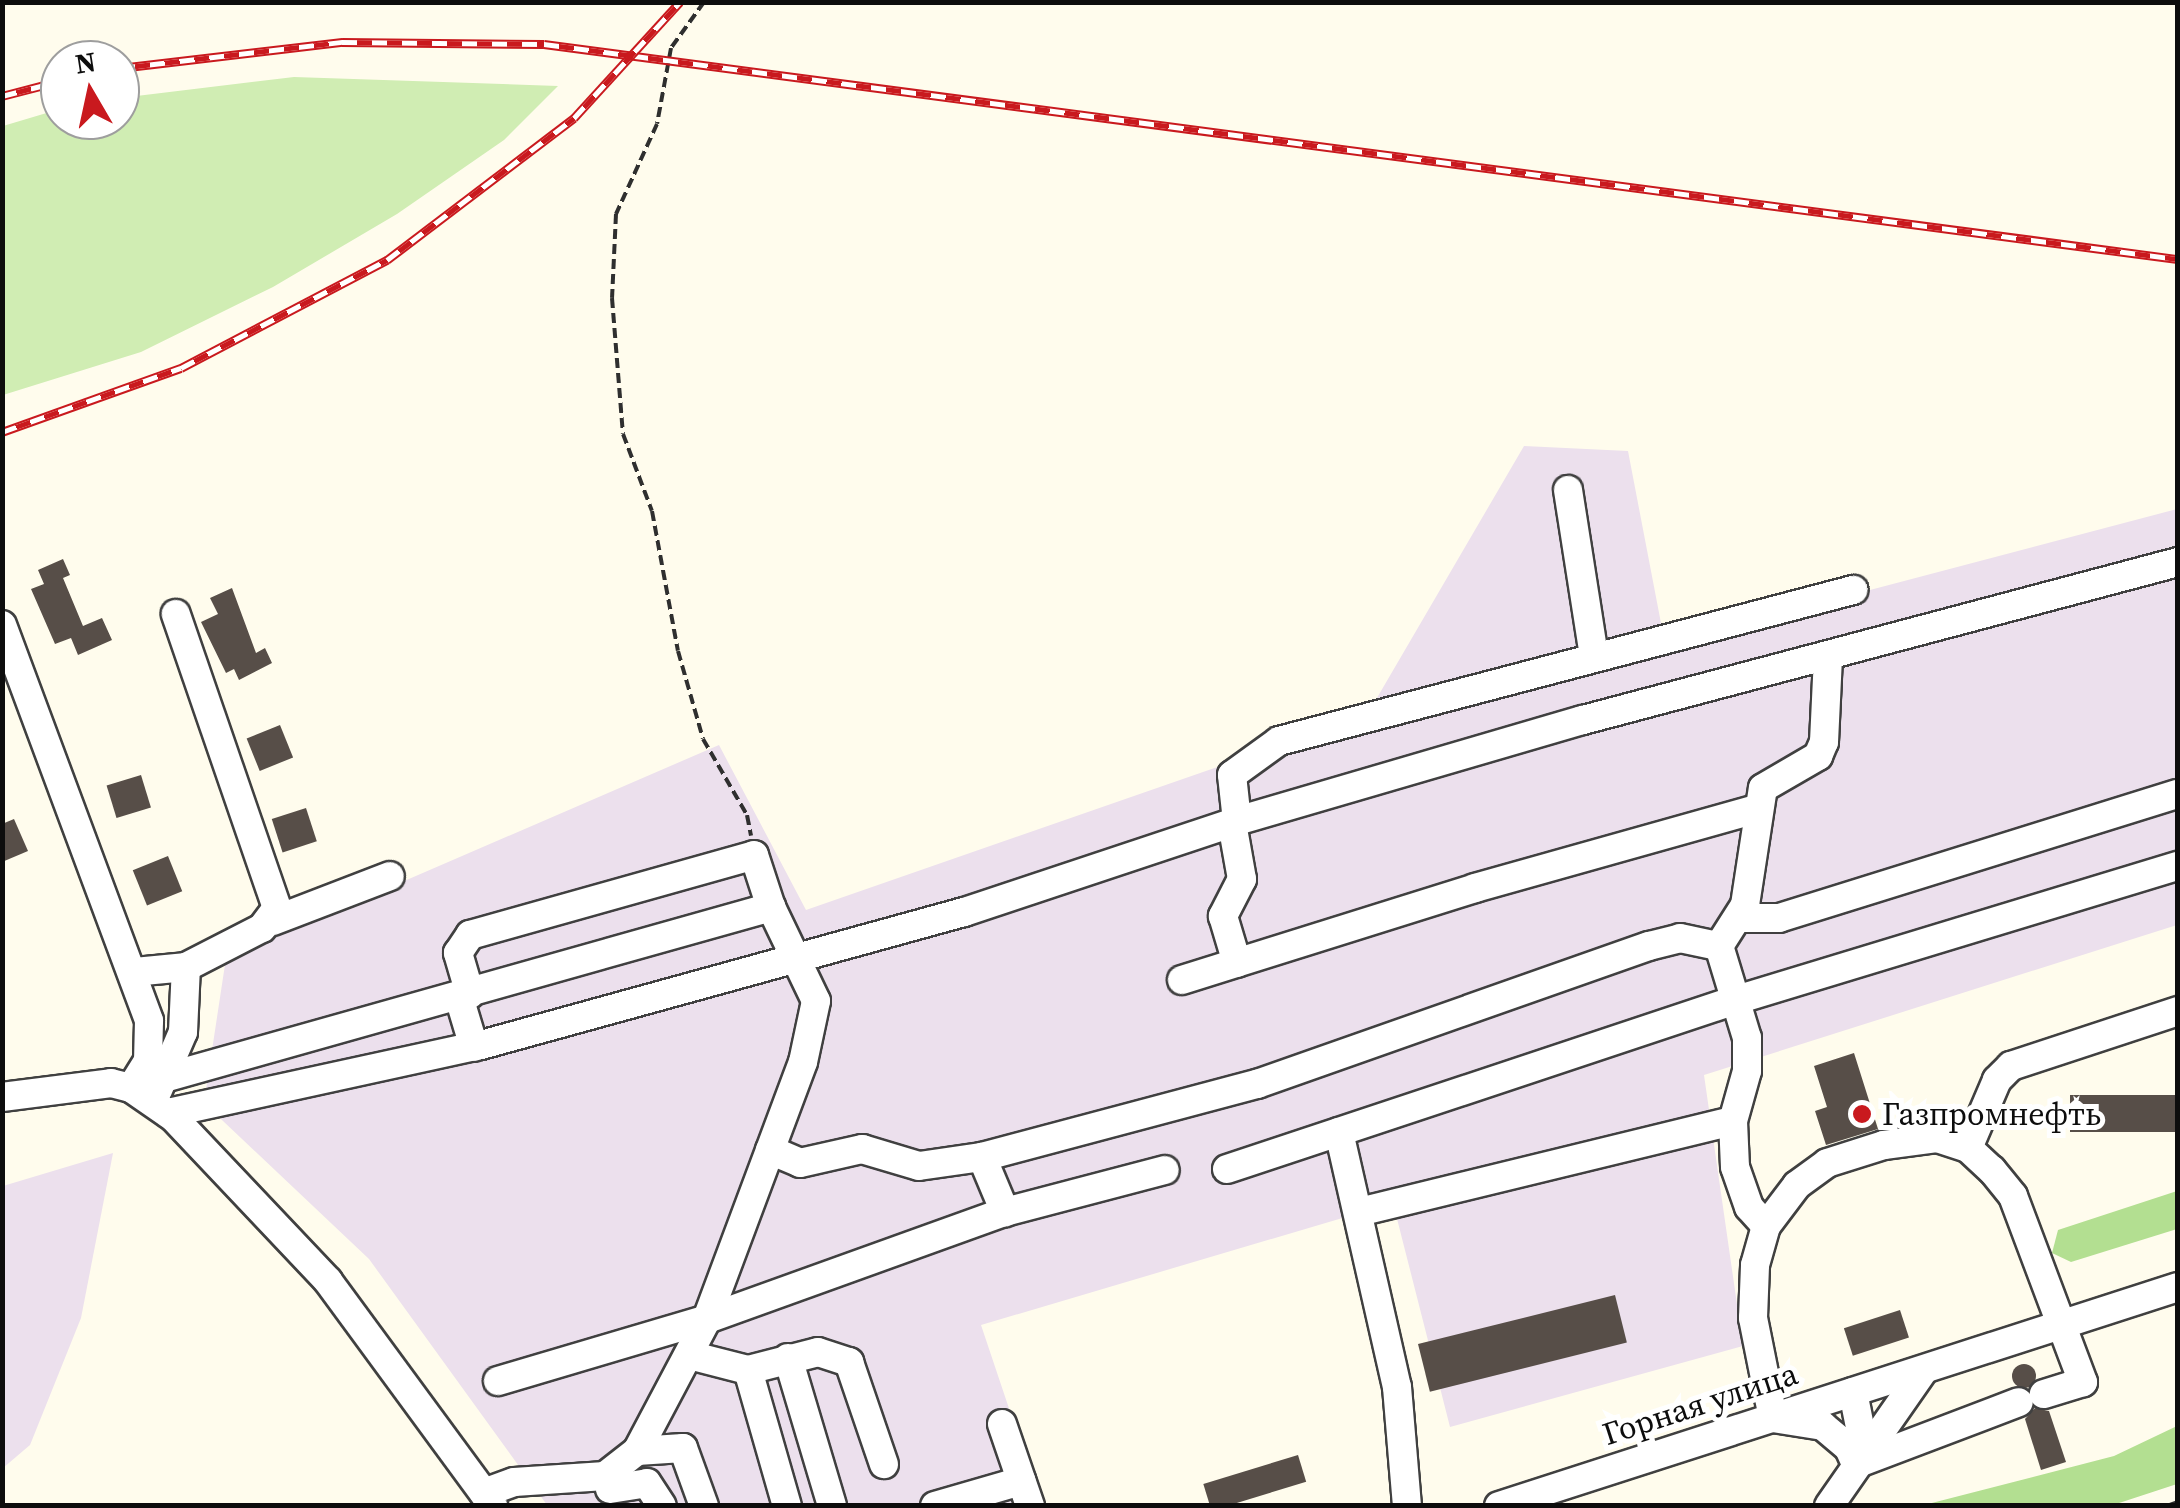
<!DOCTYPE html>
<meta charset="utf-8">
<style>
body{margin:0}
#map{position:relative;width:2180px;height:1508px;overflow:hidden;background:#fffced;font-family:"Source Serif 4",serif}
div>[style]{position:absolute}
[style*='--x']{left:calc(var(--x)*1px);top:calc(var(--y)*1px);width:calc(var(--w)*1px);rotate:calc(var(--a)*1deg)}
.industrial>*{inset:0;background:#ece0ed}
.green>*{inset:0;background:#d0edb3}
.forest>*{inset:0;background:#b3df91}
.building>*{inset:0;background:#574e48;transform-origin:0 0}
.round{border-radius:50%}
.path>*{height:4px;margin-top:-2px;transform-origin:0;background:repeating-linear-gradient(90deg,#2f2f2f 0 10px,transparent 0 15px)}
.roads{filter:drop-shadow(2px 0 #404040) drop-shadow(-2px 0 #404040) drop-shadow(0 2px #404040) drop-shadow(0 -2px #404040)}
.minor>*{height:28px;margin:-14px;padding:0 14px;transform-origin:14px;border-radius:14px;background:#fff}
.rail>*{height:9px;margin-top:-4.5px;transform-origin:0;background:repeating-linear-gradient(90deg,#fff 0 15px,#c9191e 0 30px);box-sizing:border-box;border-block:2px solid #c9191e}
.dots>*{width:28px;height:28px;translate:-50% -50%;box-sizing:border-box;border:5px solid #fff;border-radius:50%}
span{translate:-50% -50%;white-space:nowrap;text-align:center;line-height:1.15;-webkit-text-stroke:10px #fff;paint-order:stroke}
.poi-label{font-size:32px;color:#0d0d0d}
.left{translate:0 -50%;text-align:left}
.street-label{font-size:32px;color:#0d0d0d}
.frame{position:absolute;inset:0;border:5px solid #0d0d0d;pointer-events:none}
.north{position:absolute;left:40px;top:40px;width:100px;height:100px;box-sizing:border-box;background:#fff;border:2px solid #9e9e9e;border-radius:50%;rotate:351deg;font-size:28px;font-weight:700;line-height:40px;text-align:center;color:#0d0d0d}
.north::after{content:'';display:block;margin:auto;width:35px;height:45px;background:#c9191e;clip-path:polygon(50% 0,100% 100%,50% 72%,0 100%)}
</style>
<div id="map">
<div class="industrial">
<i style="clip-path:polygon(1524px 446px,1628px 451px,1665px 644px,2177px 509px,2177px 925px,1704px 1075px,1743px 1346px,1450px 1427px,1393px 1203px,981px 1325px,1036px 1489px,1036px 1505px,547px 1505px,369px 1259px,204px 1103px,226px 958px,719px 745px,806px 910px,1367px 715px)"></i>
<i style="clip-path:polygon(113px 1153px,81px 1318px,30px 1445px,3px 1468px,3px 1186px)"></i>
</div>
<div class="green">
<i style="clip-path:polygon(294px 77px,558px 86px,504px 140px,397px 214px,273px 287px,141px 352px,3px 395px,3px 126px,60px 109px,60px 120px,120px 120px,120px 98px)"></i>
</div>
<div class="forest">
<i style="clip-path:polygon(2177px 1191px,2177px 1229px,2071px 1262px,2052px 1253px,2058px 1230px)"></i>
<i style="clip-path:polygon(2177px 1426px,2177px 1484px,2113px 1505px,1924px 1505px,2114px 1456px)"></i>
</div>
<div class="building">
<i style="clip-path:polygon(63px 559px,70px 575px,63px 578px,83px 626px,102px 618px,112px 640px,78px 655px,71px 638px,55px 644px,31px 589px,44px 584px,38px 570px)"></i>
<i style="clip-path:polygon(232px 588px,256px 653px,265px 648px,272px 663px,239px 680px,234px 669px,226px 673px,201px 622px,218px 614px,210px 598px)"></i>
<i style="left:280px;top:725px;width:35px;height:36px;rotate:68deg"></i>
<i style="left:141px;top:775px;width:34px;height:36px;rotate:73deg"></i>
<i style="left:306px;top:808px;width:35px;height:36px;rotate:72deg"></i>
<i style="clip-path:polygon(14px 819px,28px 851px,2px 862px,2px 824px)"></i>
<i style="left:168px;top:856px;width:38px;height:38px;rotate:68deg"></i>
<i style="clip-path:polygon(1854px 1053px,1878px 1129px,1826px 1145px,1815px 1111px,1827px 1107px,1814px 1066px)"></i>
<i style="left:2178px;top:1095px;width:37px;height:108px;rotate:90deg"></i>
<i style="left:1615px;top:1295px;width:49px;height:203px;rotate:76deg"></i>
<i style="left:1900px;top:1310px;width:29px;height:59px;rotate:72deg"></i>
<i class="round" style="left:2012px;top:1364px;width:24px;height:24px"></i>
<i style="clip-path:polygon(2035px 1408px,2049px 1411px,2066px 1462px,2041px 1470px,2025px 1419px)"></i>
<i style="left:1298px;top:1455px;width:28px;height:99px;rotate:73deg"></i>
</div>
<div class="path">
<i style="--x:704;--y:2;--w:57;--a:125.7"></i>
<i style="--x:671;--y:48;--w:77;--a:100.4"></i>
<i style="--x:657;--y:124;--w:99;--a:114.5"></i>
<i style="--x:616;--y:214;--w:84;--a:92.7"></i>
<i style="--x:612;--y:298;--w:136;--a:85.4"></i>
<i style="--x:623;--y:434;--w:82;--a:69.4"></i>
<i style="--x:652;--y:511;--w:142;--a:79.5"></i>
<i style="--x:678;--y:651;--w:91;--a:74.1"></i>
<i style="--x:703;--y:739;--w:88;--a:59.9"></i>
<i style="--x:747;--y:815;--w:21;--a:79"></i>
<i style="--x:2167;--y:1506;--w:12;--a:-20"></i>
</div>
<div class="roads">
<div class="minor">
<i style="--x:1568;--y:490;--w:168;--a:81.1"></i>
<i style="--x:2;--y:625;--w:422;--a:69.6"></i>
<i style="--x:149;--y:1021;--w:40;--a:91.4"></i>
<i style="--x:148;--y:1061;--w:32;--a:122"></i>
<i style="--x:1237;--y:821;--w:46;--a:-96.2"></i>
<i style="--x:1232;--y:775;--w:58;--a:-35.9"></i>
<i style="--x:1279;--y:741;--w:594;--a:-14.74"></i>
<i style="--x:1232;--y:823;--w:57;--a:79.9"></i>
<i style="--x:1242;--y:879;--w:42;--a:117.2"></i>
<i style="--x:1223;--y:916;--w:49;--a:73.4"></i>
<i style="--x:1740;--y:918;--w:39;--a:0"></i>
<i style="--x:1779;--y:918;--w:418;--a:-17.3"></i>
<i style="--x:273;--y:921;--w:125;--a:-21"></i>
<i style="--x:133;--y:972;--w:53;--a:-5.4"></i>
<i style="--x:1182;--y:980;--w:307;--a:-17.4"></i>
<i style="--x:1475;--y:888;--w:292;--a:-15.7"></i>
<i style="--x:470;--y:994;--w:43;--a:-106.3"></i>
<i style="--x:458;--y:953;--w:22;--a:-56"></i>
<i style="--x:470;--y:935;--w:295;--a:-15.7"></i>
<i style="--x:754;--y:855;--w:55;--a:71.9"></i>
<i style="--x:771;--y:907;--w:104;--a:64.4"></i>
<i style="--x:816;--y:1001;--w:62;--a:102"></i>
<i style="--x:803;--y:1062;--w:274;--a:110.5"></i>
<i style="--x:707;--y:1319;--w:149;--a:117.9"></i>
<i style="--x:637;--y:1451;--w:41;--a:142"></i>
<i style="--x:605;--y:1476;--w:91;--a:176.2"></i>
<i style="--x:514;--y:1482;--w:32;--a:160"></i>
<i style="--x:459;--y:997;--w:52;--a:73.3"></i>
<i style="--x:164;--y:1078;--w:631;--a:-15.73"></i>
<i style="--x:158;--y:1090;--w:63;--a:-66.7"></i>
<i style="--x:183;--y:1032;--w:65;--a:-87.4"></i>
<i style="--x:186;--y:967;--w:85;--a:-27.2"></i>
<i style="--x:262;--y:928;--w:25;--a:-53"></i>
<i style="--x:277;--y:908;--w:311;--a:-109"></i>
<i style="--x:2;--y:1097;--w:110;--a:-7.3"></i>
<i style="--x:111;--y:1083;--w:21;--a:14"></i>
<i style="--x:131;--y:1088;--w:51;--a:34.6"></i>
<i style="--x:173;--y:1117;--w:226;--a:46.6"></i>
<i style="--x:328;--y:1281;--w:279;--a:53.7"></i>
<i style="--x:168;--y:1113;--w:320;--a:-12.3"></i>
<i style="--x:481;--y:1045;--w:501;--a:-15.4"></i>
<i style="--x:964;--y:912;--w:288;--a:-18.4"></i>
<i style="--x:1237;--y:821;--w:360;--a:-16.3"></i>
<i style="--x:1583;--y:720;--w:616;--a:-14.87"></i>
<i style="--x:1339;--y:1132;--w:262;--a:77.2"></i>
<i style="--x:1397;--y:1387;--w:119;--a:85.2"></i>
<i style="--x:1968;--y:1148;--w:74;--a:-66.9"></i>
<i style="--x:1997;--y:1080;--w:20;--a:-45"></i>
<i style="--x:2011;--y:1066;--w:176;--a:-18.2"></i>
<i style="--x:770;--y:1150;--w:33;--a:23"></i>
<i style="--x:800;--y:1163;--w:64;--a:-12.7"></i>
<i style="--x:862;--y:1149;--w:59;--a:16.6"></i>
<i style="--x:919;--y:1166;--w:64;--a:-8.1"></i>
<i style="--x:982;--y:1157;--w:285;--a:-14.9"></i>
<i style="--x:1257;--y:1084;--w:416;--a:-19.4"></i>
<i style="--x:1649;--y:946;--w:32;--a:-14"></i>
<i style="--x:1680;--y:938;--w:40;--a:12"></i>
<i style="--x:982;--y:1157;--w:60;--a:67.3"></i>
<i style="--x:1227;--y:1169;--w:536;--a:-18.37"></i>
<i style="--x:1736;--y:1000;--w:462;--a:-16.9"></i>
<i style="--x:1359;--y:1212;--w:385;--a:-13.7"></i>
<i style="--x:1766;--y:1226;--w:25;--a:-132"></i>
<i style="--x:1749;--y:1207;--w:42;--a:-109.3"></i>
<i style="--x:1735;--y:1167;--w:46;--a:-92.5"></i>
<i style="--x:1733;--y:1121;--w:52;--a:-74.4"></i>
<i style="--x:1747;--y:1071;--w:33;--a:-90"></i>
<i style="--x:1747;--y:1038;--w:96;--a:-106.9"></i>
<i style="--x:1719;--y:946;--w:49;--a:-57.6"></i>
<i style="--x:1745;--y:905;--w:118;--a:-81.3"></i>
<i style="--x:1763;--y:788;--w:64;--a:-30.2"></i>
<i style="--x:1818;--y:756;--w:15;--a:-67"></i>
<i style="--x:1824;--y:742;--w:84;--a:-87.3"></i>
<i style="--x:689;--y:1355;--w:61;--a:14.3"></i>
<i style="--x:748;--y:1370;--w:72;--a:-14.4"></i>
<i style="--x:818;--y:1352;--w:33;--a:18"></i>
<i style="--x:849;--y:1362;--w:108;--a:71.1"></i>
<i style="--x:788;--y:1358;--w:154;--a:73.4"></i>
<i style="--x:748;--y:1370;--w:141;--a:74"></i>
<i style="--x:498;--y:1381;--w:218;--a:-16.5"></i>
<i style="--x:707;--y:1319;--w:317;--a:-19.8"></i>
<i style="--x:1005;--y:1212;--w:165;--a:-14.7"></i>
<i style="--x:1853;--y:1392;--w:41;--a:78.7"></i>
<i style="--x:1861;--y:1432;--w:30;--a:99"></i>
<i style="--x:1002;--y:1424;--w:87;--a:71.1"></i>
<i style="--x:637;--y:1451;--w:46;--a:-3.7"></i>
<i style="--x:683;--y:1448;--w:62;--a:70.1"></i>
<i style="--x:1856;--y:1464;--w:17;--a:-114"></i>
<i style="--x:1849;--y:1448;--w:34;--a:-140"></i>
<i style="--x:1823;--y:1426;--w:51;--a:-170.9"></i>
<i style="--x:1773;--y:1418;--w:102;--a:-101.3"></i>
<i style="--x:1753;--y:1318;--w:53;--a:-87.8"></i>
<i style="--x:1755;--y:1265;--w:41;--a:-74.2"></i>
<i style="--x:1766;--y:1226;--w:51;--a:-52.9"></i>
<i style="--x:1797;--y:1185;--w:37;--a:-36"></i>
<i style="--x:1827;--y:1163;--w:60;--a:-17.5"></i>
<i style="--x:1884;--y:1145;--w:53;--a:-7.5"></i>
<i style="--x:1937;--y:1138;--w:33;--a:18"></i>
<i style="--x:1968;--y:1148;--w:33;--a:43"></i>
<i style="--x:1992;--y:1170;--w:33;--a:51"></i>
<i style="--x:2013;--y:1196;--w:199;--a:69.4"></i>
<i style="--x:2083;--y:1382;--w:41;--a:162.9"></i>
<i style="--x:1856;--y:1464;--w:174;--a:-20.8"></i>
<i style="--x:610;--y:1489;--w:37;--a:-9"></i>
<i style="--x:647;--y:1483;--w:27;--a:57"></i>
<i style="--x:935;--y:1506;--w:90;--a:-16.2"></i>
<i style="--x:1499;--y:1506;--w:713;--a:-17.88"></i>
<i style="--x:1829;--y:1506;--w:166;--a:-55.1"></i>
</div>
</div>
<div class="rail">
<i style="--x:120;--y:68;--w:224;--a:-6.7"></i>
<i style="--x:342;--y:42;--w:202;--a:0.6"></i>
<i style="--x:544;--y:44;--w:1648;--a:7.5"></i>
<i style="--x:2;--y:96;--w:60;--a:-14.5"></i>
<i style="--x:2;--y:432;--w:190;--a:-19.7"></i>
<i style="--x:181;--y:368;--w:233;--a:-27.7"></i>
<i style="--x:387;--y:260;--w:235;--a:-37.2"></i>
<i style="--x:574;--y:118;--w:157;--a:-47.6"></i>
</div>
<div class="dots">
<i style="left:1862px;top:1114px;background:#c9191e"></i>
</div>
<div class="poi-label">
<span class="left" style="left:1882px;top:1114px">Газпромнефть</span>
</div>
<div class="street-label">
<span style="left:1700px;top:1404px;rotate:-18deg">Горная улица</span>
</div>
<div class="frame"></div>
<div class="north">N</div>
</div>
